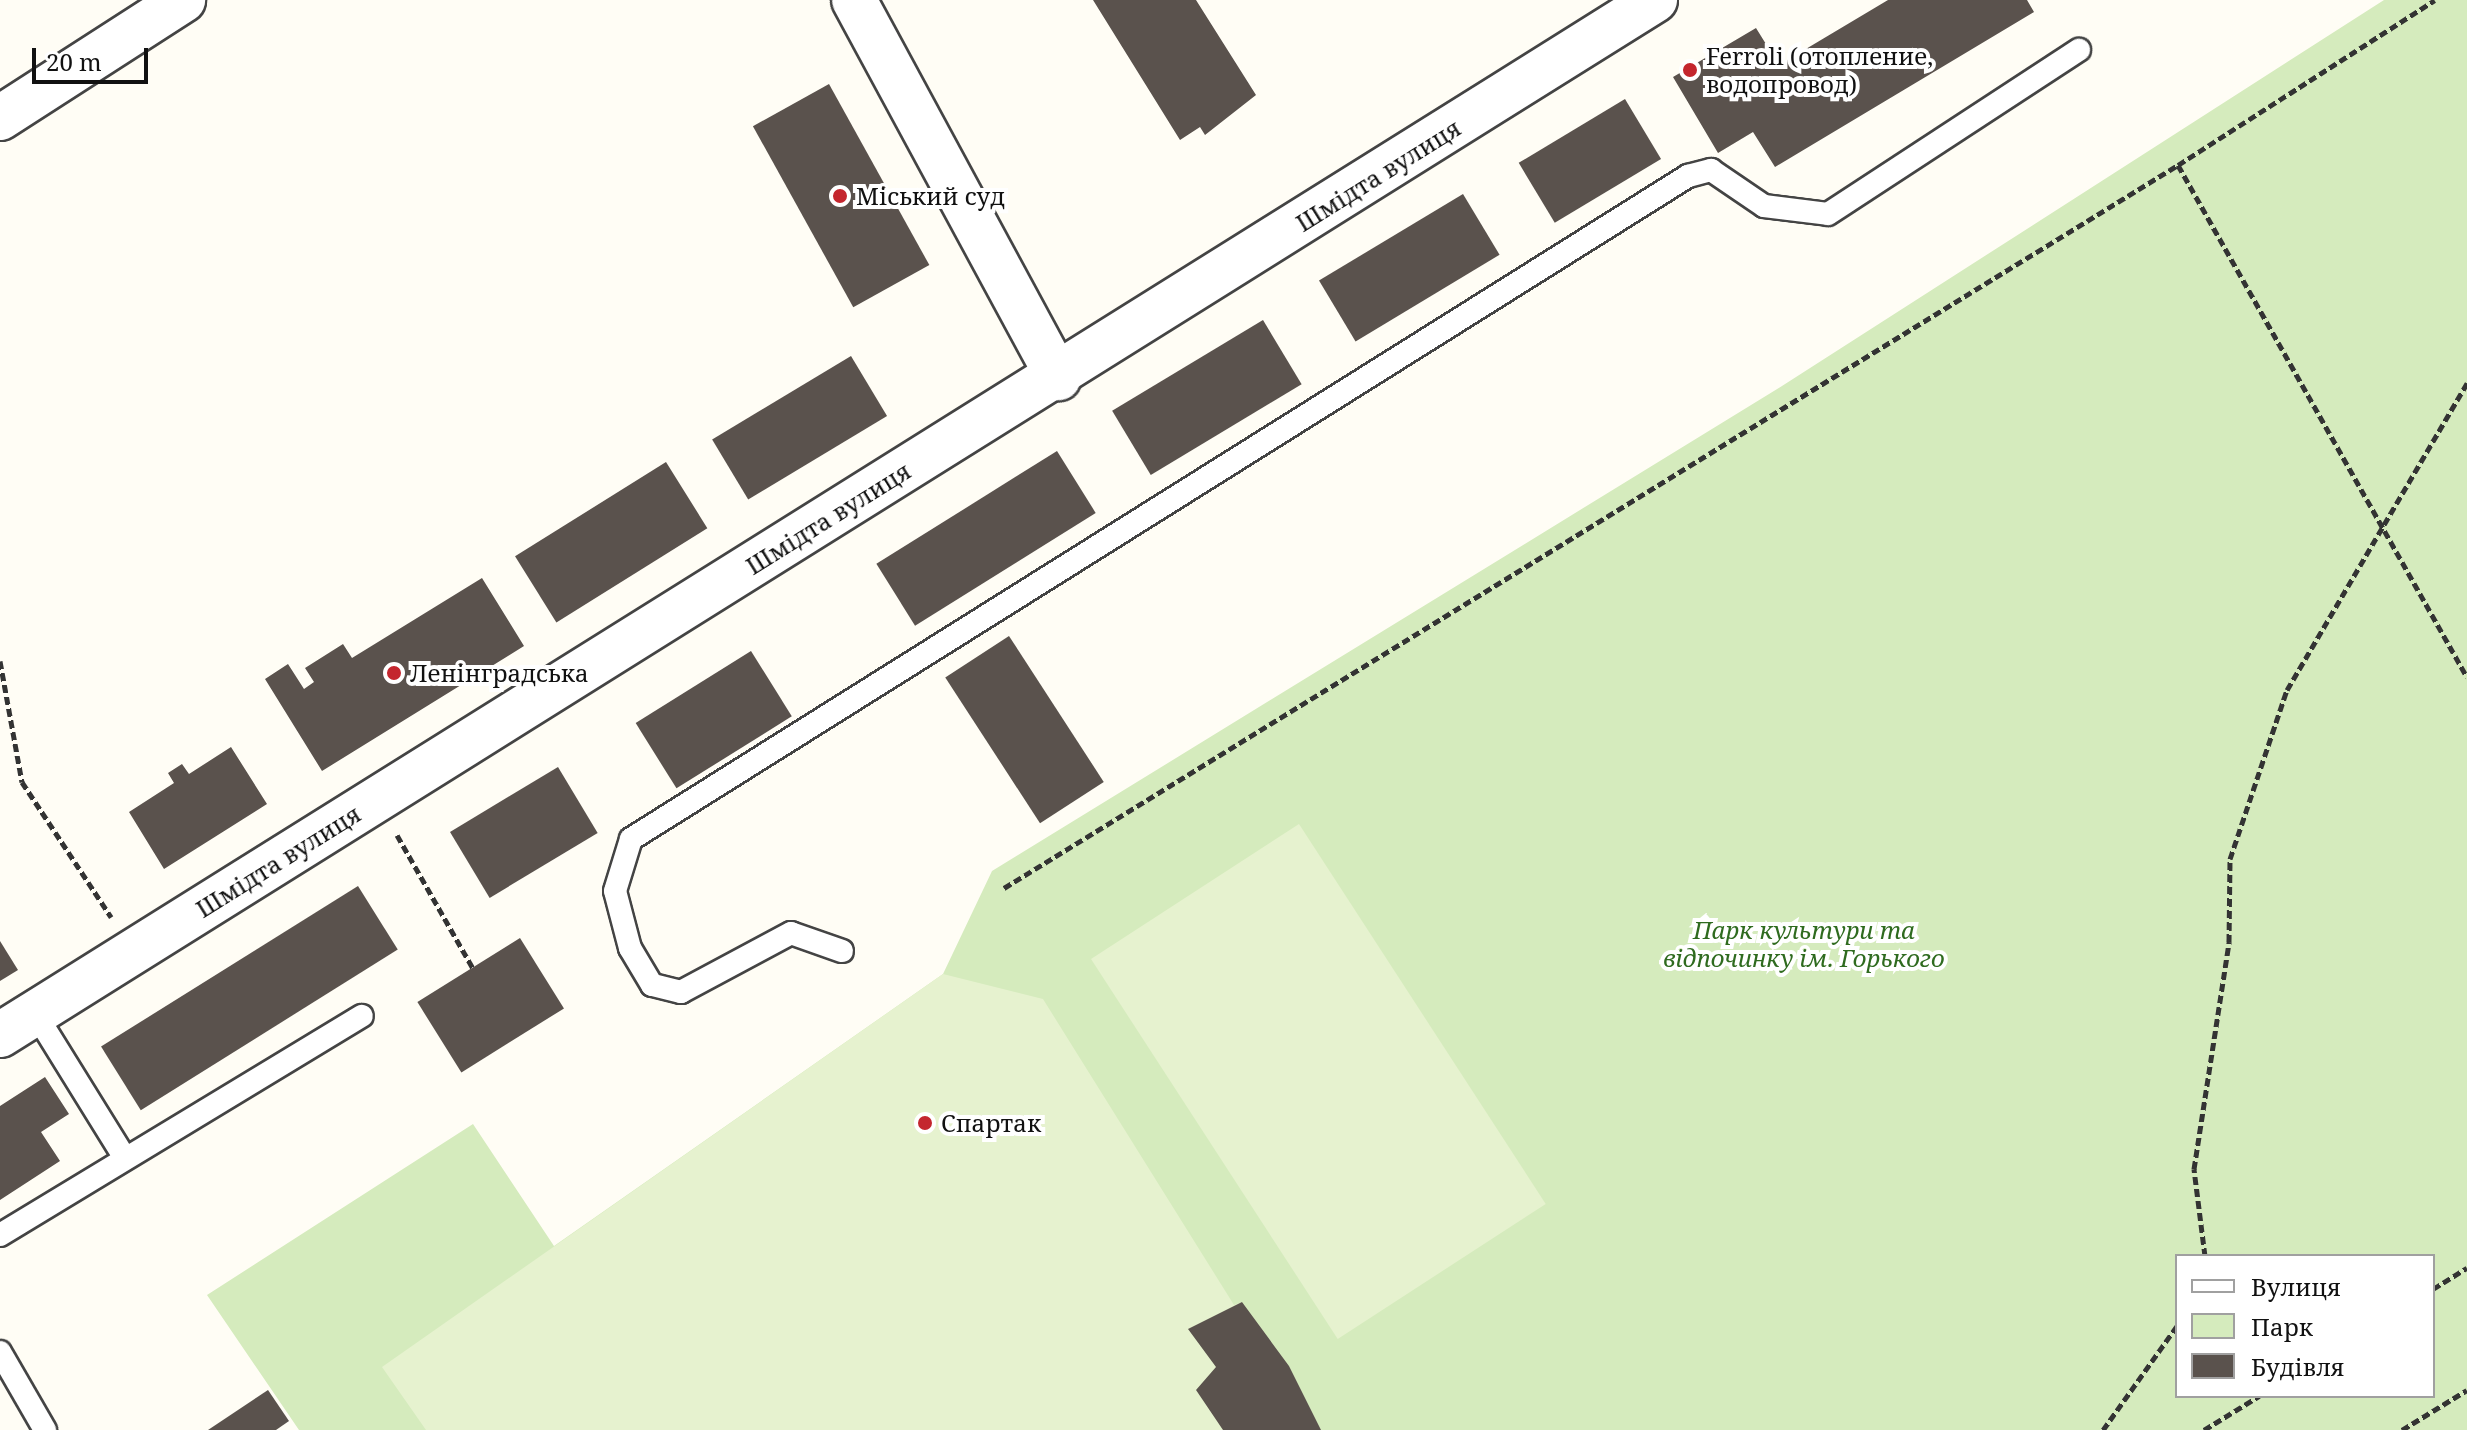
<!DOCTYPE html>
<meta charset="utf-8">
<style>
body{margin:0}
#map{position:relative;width:2467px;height:1430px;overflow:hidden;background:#fffdf5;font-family:"Noto Serif",serif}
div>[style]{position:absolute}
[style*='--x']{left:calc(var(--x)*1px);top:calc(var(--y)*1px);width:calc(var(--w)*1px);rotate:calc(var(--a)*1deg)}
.green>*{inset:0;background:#d5ebbd}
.pitch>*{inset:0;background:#e6f2cf;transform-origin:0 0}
.building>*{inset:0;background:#5a524d;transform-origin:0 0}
.path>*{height:5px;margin-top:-2.5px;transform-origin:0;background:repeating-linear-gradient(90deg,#333 0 8px,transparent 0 12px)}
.roads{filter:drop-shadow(2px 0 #444) drop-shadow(-2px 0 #444) drop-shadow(0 2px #444) drop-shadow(0 -2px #444)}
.service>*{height:22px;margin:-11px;padding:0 11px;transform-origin:11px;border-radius:11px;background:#fff}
.minor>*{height:44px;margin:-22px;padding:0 22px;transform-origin:22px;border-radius:22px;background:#fff}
.tertiary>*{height:44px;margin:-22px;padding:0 22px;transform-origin:22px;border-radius:22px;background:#fff}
.dots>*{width:22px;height:22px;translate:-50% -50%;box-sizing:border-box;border:4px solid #fff;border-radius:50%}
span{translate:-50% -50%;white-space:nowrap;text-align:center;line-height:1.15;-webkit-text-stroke:8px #fff;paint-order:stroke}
.poi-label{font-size:24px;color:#111}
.left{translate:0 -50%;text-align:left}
.street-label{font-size:24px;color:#111}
.park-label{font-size:24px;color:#2f6b1f;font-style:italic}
.legend{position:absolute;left:2175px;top:1254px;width:260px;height:144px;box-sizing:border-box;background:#fff;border:2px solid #a0a0a0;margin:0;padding:10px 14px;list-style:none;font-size:24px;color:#111}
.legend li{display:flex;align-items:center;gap:16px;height:40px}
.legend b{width:40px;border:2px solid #a0a0a0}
.scale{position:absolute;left:32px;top:48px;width:116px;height:36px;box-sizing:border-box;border:4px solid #111;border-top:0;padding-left:10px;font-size:24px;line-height:28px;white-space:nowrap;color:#111;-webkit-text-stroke:6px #fff;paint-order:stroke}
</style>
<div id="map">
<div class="green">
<i style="clip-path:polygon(evenodd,2384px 0,2467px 0,2467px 1430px,299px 1430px,207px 1295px,473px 1124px,554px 1246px,943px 974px,992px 871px,1782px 386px,2384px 0,2177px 1256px,2433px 1256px,2433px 1396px,2177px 1396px,2177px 1256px)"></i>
</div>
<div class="pitch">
<i style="left:1299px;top:824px;width:453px;height:248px;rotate:57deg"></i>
<i style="clip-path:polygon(943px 974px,1043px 999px,1234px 1305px,1242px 1302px,1289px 1366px,1321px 1430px,426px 1430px,382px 1367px)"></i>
</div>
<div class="building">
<i style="clip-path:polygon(1093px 0,1196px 0,1256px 95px,1205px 135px,1200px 127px,1180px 140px)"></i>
<i style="clip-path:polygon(1888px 0,2027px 0,2034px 12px,1775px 167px,1753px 132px,1718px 153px,1673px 77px,1756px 28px,1779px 65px)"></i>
<i style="left:829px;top:84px;width:207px;height:87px;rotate:61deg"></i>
<i style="left:1625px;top:99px;width:70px;height:124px;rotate:59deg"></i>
<i style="left:1463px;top:194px;width:71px;height:168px;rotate:59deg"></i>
<i style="left:1263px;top:320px;width:75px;height:176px;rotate:59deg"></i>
<i style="left:851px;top:356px;width:70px;height:162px;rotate:59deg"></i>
<i style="left:1057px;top:451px;width:73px;height:213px;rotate:58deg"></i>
<i style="left:666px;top:462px;width:78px;height:178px;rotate:58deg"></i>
<i style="clip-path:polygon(482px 578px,524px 646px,322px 771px,265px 679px,288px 664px,304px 689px,314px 682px,305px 668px,343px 644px,352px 658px)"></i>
<i style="left:1009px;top:636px;width:174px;height:76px;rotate:57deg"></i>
<i style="left:751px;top:651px;width:77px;height:136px;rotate:58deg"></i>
<i style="clip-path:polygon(231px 747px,267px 804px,164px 869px,129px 812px,174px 783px,168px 773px,182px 764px,189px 774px)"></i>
<i style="left:558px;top:767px;width:77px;height:126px;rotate:59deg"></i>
<i style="left:358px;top:886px;width:75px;height:303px;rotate:58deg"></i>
<i style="left:520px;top:938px;width:83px;height:121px;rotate:58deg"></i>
<i style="clip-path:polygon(0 941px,18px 970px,0 981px)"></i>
<i style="clip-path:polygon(45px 1077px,69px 1114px,41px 1132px,60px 1161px,0 1200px,0 1106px)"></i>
<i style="clip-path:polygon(1242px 1302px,1289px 1366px,1321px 1430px,1223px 1430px,1196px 1390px,1216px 1367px,1188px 1329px)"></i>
<i style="clip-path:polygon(268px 1390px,289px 1421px,276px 1430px,208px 1430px)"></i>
</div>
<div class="path">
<i style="--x:2178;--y:165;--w:588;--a:60.56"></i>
<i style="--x:0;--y:661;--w:123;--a:79.7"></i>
<i style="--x:22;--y:782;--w:162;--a:56.6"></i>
<i style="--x:397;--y:835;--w:153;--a:60.3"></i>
<i style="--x:1004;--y:888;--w:1379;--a:-31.63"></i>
<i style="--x:2178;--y:165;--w:305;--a:-32.7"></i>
<i style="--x:2205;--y:1256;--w:88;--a:-97.2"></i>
<i style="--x:2194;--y:1169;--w:230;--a:-81.2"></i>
<i style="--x:2229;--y:942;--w:83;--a:-89.3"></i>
<i style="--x:2230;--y:859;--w:178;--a:-71.4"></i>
<i style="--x:2287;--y:690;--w:356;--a:-59.6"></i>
<i style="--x:2433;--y:1289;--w:40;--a:-32"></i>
<i style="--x:2103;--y:1430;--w:128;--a:-54.6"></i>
<i style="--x:2204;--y:1430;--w:65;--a:-31.7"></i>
<i style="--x:2402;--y:1430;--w:76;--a:-31.6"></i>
</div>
<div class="roads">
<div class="service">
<i style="--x:842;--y:951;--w:54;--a:-160.6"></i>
<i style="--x:791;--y:933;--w:125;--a:151.8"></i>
<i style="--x:681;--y:992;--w:30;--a:-166"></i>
<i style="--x:652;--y:985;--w:43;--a:-120.7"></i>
<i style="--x:630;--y:948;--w:59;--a:-104.7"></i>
<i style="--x:615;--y:891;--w:54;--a:-72.9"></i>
<i style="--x:631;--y:839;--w:1248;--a:-32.1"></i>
<i style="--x:1688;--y:176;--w:24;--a:-15"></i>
<i style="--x:1711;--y:170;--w:64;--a:34.2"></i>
<i style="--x:1764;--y:206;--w:64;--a:7.1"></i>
<i style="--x:1828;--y:214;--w:300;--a:-33.2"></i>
<i style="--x:35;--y:1013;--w:171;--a:58.2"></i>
<i style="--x:0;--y:1235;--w:423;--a:-31.2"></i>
<i style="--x:0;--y:1352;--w:90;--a:60"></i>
</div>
<div class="minor">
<i style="--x:854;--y:0;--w:430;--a:61.6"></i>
<i style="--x:0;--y:118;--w:218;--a:-32.8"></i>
</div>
<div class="tertiary">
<i style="--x:0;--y:1035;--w:1952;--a:-32.02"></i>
</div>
</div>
<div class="dots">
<i style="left:1690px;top:70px;background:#c4262e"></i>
<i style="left:840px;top:196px;background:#c4262e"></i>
<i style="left:394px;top:673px;background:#c4262e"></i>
<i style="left:925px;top:1123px;background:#c4262e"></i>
</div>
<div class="poi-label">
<span class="left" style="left:1706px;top:70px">Ferroli (отопление,<br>водопровод)</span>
<span class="left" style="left:856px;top:196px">Міський суд</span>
<span class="left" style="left:410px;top:673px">Ленінградська</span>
<span class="left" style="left:941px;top:1123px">Спартак</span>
</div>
<div class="street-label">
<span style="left:1378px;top:175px;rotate:-32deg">Шмідта вулиця</span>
<span style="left:828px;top:518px;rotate:-32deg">Шмідта вулиця</span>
<span style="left:278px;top:861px;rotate:-32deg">Шмідта вулиця</span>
</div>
<div class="park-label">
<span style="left:1804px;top:944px">Парк культури та<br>відпочинку ім. Горького</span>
</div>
<ul class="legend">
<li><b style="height:10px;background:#fff"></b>Вулиця</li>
<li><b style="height:22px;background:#d5ebbd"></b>Парк</li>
<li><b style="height:22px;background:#5a524d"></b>Будівля</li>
</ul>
<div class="scale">20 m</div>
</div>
